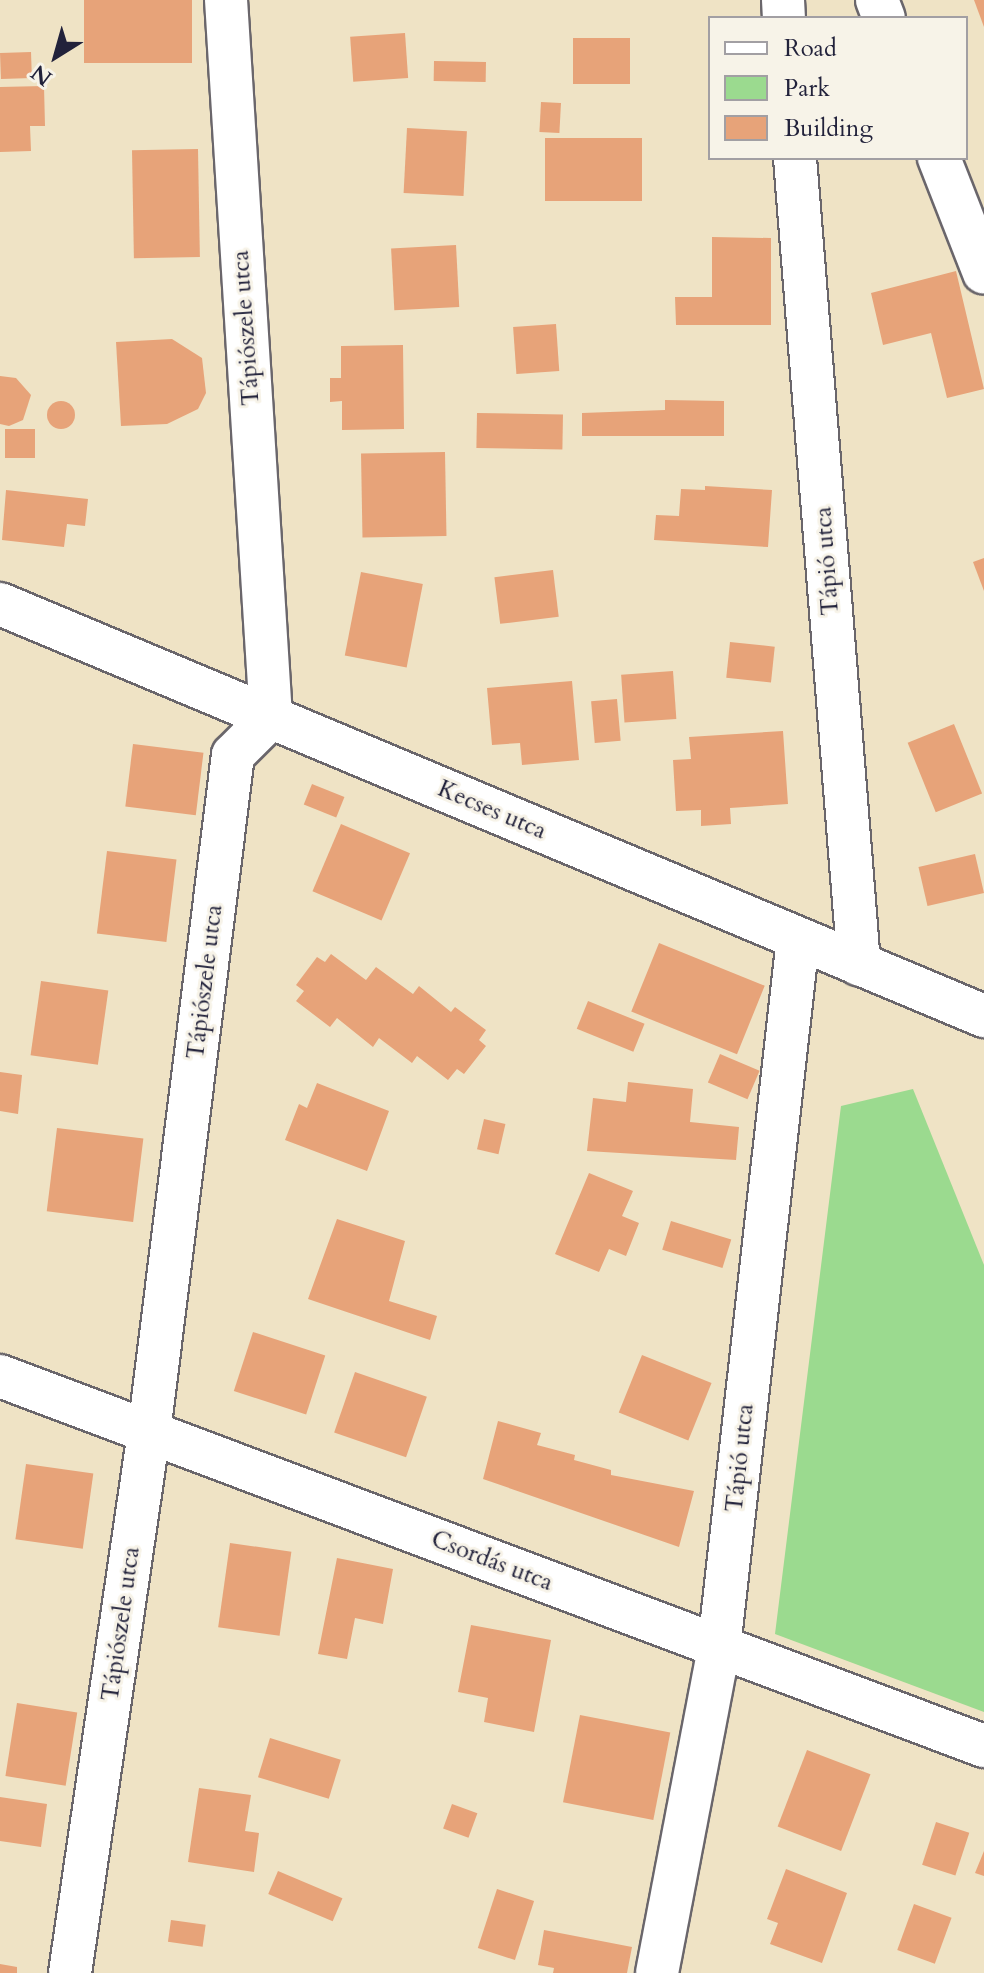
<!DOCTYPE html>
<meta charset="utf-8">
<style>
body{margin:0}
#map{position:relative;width:984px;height:1973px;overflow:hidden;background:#efe3c5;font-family:Cardo,serif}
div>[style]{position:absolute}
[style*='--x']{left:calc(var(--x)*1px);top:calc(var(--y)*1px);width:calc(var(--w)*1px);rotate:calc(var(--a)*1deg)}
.green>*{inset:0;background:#9bda8f}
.building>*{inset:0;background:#e7a379;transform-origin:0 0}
.round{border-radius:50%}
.roads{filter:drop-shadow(2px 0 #6a666b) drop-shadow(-2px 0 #6a666b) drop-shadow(0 2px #6a666b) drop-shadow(0 -2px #6a666b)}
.street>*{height:42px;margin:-21px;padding:0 21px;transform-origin:21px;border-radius:21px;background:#fff}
span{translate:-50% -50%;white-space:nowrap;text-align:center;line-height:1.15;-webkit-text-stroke:6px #f7f3e8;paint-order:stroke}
.street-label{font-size:24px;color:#22223b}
.legend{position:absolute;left:708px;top:16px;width:260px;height:144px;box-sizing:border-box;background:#f7f3e8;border:2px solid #a29fa3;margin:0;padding:10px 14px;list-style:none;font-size:24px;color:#22223b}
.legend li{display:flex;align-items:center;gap:16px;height:40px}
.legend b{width:40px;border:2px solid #a29fa3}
.north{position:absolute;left:16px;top:16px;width:80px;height:80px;-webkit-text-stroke:6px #f7f3e8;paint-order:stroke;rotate:217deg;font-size:22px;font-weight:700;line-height:32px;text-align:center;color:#22223b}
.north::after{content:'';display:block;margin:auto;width:28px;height:36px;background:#22223b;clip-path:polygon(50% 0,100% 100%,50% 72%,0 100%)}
</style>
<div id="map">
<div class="green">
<i style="clip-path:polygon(913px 1089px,984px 1265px,984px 1712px,775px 1634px,841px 1106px)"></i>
</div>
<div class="building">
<i style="left:84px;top:0;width:108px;height:63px"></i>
<i style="clip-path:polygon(974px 0,984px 0,984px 27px)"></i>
<i style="left:405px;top:33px;width:45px;height:55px;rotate:86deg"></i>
<i style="left:573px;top:38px;width:57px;height:46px"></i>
<i style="left:31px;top:52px;width:26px;height:31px;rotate:88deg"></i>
<i style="left:434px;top:61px;width:52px;height:20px;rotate:1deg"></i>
<i style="clip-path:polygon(44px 86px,45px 126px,30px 126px,31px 151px,0 152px,0 87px)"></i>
<i style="left:541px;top:102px;width:20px;height:30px;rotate:3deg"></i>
<i style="left:407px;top:128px;width:60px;height:65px;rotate:3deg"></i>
<i style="left:545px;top:138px;width:97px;height:63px"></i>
<i style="left:198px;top:149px;width:108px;height:66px;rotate:89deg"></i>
<i style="clip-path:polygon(712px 237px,771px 238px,771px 325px,676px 325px,675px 297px,712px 297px)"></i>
<i style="left:456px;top:245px;width:62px;height:65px;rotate:87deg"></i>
<i style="clip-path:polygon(956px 271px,984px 389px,947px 398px,931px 333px,883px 345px,871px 293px)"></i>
<i style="left:556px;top:324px;width:47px;height:43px;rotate:86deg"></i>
<i style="clip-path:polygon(172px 339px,202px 358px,206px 393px,198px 409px,167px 424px,121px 426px,116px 342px)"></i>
<i style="clip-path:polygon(403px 345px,404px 429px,342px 430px,342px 401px,330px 402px,330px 378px,341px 378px,341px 346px)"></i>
<i style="clip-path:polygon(0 376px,16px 378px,31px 395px,23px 420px,9px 426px,0 424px)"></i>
<i style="clip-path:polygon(665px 400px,724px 401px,724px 436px,582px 436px,582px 413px,665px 410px)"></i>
<i class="round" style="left:47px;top:401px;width:28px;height:28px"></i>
<i style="left:477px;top:413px;width:86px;height:35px;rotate:1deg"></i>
<i style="left:5px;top:429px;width:30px;height:29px"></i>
<i style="left:445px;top:452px;width:84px;height:84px;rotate:89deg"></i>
<i style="clip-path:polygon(705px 486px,772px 490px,768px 547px,654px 540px,656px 515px,679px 516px,681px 489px,705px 490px)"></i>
<i style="clip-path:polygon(6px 490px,88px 499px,85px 526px,67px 524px,64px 547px,2px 540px)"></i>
<i style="clip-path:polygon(984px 558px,984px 591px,973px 562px)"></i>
<i style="left:553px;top:570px;width:47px;height:59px;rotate:83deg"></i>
<i style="left:361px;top:572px;width:63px;height:85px;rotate:11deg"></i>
<i style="left:730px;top:642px;width:45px;height:36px;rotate:6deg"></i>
<i style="left:673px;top:671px;width:48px;height:52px;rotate:86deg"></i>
<i style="clip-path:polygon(572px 681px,579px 760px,522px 765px,520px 743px,492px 745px,487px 688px)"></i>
<i style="left:617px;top:699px;width:42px;height:26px;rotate:85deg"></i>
<i style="left:954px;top:724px;width:75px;height:50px;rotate:68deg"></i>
<i style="clip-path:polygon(783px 731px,788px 804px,730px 808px,731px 824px,701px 826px,701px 810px,676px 811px,673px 760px,691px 759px,689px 737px)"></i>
<i style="left:133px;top:744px;width:71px;height:63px;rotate:7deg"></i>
<i style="left:312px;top:784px;width:35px;height:22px;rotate:22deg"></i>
<i style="left:341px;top:824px;width:75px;height:73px;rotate:23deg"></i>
<i style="left:107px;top:851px;width:70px;height:83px;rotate:7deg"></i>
<i style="left:975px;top:854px;width:40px;height:58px;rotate:77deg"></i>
<i style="left:659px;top:943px;width:114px;height:74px;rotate:22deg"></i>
<i style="clip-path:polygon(331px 954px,366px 980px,376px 967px,413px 994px,419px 986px,451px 1012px,455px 1007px,486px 1030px,479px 1040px,486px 1046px,464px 1074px,457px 1069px,448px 1080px,417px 1056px,412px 1063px,379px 1038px,373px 1047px,337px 1018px,330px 1027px,296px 1001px,304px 991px,296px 985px,317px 957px,325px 962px)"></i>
<i style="left:41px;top:981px;width:68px;height:75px;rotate:8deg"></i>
<i style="left:588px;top:1001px;width:61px;height:30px;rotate:22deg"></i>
<i style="left:720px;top:1054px;width:43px;height:31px;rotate:23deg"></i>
<i style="clip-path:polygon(0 1072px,22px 1075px,18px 1114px,0 1111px)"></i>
<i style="clip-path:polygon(628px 1082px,693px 1089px,690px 1122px,739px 1127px,736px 1160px,587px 1151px,593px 1098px,626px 1102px)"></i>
<i style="clip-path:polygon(317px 1083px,389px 1111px,367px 1171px,285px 1140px,299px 1104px,307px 1108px)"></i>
<i style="left:484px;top:1119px;width:22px;height:31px;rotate:13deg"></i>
<i style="left:57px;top:1128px;width:87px;height:84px;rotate:7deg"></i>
<i style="clip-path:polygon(589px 1173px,633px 1191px,622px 1216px,639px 1223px,626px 1256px,609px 1249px,599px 1272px,555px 1254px)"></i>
<i style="clip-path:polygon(337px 1219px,405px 1241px,389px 1301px,437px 1316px,430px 1340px,308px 1299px)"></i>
<i style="left:671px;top:1221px;width:63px;height:30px;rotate:17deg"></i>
<i style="left:253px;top:1332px;width:76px;height:62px;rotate:18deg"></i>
<i style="left:642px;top:1355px;width:75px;height:62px;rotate:22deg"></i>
<i style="left:355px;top:1372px;width:76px;height:64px;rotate:19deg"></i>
<i style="clip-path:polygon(498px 1421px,541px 1433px,537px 1445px,575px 1455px,574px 1460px,611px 1470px,611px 1475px,694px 1491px,679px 1547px,483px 1479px)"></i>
<i style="left:26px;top:1464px;width:68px;height:76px;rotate:8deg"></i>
<i style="left:230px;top:1543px;width:62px;height:85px;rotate:8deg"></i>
<i style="clip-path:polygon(337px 1558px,393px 1569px,383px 1624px,355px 1618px,347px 1659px,318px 1654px)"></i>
<i style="clip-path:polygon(471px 1625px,551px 1640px,534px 1732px,484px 1722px,488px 1698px,458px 1692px)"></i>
<i style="left:17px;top:1703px;width:61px;height:74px;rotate:9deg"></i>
<i style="left:580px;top:1715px;width:92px;height:89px;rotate:11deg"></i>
<i style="left:270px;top:1738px;width:74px;height:41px;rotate:17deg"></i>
<i style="left:807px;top:1750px;width:68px;height:82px;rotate:21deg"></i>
<i style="clip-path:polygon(199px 1788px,251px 1795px,245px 1831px,259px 1833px,254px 1872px,188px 1862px)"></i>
<i style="clip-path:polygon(0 1797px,47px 1804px,41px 1847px,0 1841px)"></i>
<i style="left:452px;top:1804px;width:27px;height:26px;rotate:20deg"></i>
<i style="left:936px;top:1822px;width:35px;height:45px;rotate:18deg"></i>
<i style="clip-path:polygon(984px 1851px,984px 1876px,975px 1873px)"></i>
<i style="clip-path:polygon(786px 1869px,847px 1893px,822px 1963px,770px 1944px,778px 1923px,767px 1919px)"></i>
<i style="left:278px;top:1871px;width:70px;height:25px;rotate:23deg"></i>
<i style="left:497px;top:1889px;width:39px;height:62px;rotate:18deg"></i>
<i style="left:914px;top:1904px;width:40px;height:49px;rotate:20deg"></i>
<i style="left:171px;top:1920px;width:35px;height:22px;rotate:8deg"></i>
<i style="clip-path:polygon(544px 1930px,632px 1947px,627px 1973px,553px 1973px,554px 1968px,538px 1965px)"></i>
<i style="clip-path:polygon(0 1964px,17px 1967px,17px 1973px,0 1973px)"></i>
</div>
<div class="roads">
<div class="street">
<i style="--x:783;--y:0;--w:18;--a:87"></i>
<i style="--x:877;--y:0;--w:19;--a:69"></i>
<i style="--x:795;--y:158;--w:809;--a:85.46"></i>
<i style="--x:939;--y:158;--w:123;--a:68.6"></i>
<i style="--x:0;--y:604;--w:1067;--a:22.72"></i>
<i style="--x:0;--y:1376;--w:1051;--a:20.61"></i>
<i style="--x:70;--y:1973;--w:547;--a:-81.69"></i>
<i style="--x:149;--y:1432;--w:682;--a:-82.93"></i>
<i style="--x:233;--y:755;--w:54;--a:-45"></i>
<i style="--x:271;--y:717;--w:718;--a:-93.59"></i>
<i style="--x:657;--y:1973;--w:332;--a:-79.2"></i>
<i style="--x:719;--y:1647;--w:712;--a:-83.63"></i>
</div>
</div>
<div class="street-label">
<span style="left:246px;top:328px;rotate:-94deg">Tápiószele utca</span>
<span style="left:827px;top:561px;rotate:-94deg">Tápió utca</span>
<span style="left:492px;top:810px;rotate:23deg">Kecses utca</span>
<span style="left:205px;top:982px;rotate:-83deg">Tápiószele utca</span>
<span style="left:740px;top:1458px;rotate:-84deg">Tápió utca</span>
<span style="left:492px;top:1561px;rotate:21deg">Csordás utca</span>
<span style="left:121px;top:1624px;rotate:-82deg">Tápiószele utca</span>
</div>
<ul class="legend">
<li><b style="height:10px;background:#fff"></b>Road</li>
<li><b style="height:22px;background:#9bda8f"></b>Park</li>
<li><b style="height:22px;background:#e7a379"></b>Building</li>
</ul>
<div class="north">N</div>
</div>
